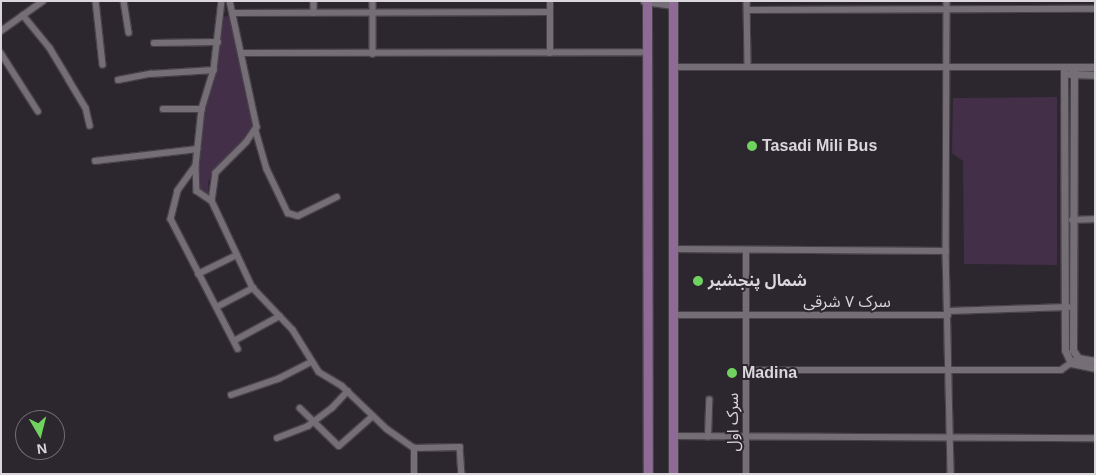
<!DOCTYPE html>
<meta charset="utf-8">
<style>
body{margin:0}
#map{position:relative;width:1096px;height:475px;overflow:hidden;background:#2c262e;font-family:Helvetica,"Noto Sans Arabic",sans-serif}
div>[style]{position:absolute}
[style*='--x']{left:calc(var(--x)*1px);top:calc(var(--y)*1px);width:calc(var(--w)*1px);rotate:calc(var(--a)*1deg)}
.green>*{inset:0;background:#442f49}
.roads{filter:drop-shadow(1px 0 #484349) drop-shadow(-1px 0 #484349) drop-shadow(0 1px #484349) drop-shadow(0 -1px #484349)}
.minor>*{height:5.5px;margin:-2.75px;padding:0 2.75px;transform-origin:2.75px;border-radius:2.75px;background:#756e77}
.tertiary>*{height:7px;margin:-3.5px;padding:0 3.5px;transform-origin:3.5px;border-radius:3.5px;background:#756e77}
.primary>*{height:9px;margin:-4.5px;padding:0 4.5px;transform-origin:4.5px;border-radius:4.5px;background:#8f6a96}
.dots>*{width:14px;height:14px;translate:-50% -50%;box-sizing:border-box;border:2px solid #2c262e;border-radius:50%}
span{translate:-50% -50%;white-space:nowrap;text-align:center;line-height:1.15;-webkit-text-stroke:4px #2c262e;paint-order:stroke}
.poi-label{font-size:16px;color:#dad6db;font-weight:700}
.left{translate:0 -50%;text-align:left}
.street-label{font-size:16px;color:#dad6db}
.frame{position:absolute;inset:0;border:2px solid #dad6db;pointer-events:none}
.north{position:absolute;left:15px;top:410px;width:50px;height:50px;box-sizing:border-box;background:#2c262e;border:1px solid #726c73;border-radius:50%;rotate:172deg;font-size:14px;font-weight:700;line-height:20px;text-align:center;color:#dad6db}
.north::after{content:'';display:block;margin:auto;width:18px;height:22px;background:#70d35f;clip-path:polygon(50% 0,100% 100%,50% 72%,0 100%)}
</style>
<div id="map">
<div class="green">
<i style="clip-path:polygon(230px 16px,254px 131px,212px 173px,208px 183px,209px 197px,198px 188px,201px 113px,214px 84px,221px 17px)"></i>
<i style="clip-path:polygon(1057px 97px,1057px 265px,964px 264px,963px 161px,952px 153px,953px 98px)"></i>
</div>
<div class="roads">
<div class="minor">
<i style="--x:96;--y:1;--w:64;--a:83.8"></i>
<i style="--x:124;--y:1;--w:32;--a:81"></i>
<i style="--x:222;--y:1;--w:69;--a:96.6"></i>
<i style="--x:214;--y:70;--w:41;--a:107.1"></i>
<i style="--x:202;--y:109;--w:57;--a:96"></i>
<i style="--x:196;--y:166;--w:31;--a:126"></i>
<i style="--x:178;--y:191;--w:29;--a:104"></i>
<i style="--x:171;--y:219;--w:146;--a:62.7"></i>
<i style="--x:230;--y:1;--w:129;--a:77.9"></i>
<i style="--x:257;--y:127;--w:18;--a:124"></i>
<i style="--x:247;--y:142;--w:44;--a:135"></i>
<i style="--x:216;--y:173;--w:28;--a:98"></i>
<i style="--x:212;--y:201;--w:96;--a:64.8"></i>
<i style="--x:253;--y:288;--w:58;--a:46.4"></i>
<i style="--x:293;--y:330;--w:49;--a:58.2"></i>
<i style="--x:319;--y:372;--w:27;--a:31"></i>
<i style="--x:342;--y:386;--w:62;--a:43.7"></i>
<i style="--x:387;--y:429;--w:33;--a:35"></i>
<i style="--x:414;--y:448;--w:46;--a:-1.2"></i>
<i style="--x:460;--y:447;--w:27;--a:86"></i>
<i style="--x:314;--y:1;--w:12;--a:90"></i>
<i style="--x:373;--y:1;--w:53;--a:90"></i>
<i style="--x:550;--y:1;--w:52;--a:90"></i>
<i style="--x:747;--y:1;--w:65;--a:89.1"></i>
<i style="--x:947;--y:1;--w:250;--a:90.2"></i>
<i style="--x:946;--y:251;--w:223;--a:88.7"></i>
<i style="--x:747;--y:10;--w:348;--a:-0.2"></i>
<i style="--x:233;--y:13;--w:317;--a:-0.2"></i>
<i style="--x:23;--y:15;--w:43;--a:50.7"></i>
<i style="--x:50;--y:48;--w:37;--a:59"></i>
<i style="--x:69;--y:80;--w:33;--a:59"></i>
<i style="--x:86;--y:108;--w:18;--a:77"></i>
<i style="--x:1;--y:31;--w:52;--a:-35.5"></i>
<i style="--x:154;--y:43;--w:64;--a:-0.9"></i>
<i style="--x:1;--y:53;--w:69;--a:57.5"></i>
<i style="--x:241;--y:53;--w:406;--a:-0.1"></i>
<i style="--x:673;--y:67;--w:391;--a:0"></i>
<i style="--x:118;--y:80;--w:33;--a:-11"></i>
<i style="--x:150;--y:74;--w:64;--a:-3.6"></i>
<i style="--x:163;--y:109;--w:39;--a:0"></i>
<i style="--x:256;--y:131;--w:40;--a:74"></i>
<i style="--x:267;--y:169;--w:49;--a:64.5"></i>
<i style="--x:288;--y:213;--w:10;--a:17"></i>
<i style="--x:298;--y:216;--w:43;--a:-26"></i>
<i style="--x:95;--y:161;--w:103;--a:-6.7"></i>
<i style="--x:196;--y:166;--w:25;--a:88"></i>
<i style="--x:197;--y:191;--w:18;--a:34"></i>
<i style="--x:1072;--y:220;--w:23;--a:-2"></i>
<i style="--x:674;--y:249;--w:272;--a:0.4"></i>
<i style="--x:746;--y:250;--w:224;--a:90"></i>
<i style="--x:198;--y:274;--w:43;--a:-26"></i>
<i style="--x:217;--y:307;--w:41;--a:-27.8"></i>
<i style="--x:948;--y:311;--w:120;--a:-1.9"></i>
<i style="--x:672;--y:315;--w:276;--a:0"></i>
<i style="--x:234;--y:341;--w:52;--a:-28.5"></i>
<i style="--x:747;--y:370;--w:314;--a:0"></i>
<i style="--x:1061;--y:370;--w:16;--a:-35"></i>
<i style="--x:231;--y:395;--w:50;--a:-18.8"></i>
<i style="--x:278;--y:379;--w:37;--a:-27"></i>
<i style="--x:300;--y:408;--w:54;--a:44.3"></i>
<i style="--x:339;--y:446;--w:45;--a:-41.4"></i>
<i style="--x:673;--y:436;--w:422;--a:0.3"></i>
<i style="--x:708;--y:437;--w:37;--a:-88"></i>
<i style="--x:277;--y:438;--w:33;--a:-21"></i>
<i style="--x:308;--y:426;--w:30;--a:-37"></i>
<i style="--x:332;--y:408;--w:23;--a:-47"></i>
<i style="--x:414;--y:474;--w:26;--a:-90"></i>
</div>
<div class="tertiary">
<i style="--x:644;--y:1;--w:29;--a:8"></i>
<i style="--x:1074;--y:67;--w:283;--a:90.2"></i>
<i style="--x:1073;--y:350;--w:9;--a:58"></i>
<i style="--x:1078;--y:358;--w:17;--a:10"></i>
<i style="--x:1095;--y:67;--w:31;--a:180"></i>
<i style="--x:1064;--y:67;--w:283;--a:89.8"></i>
<i style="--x:1065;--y:350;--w:14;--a:65"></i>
<i style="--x:1071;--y:363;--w:25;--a:12"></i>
<i style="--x:1070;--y:74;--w:25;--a:2"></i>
</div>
<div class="primary">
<i style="--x:647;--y:1;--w:473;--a:89.9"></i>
<i style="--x:673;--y:1;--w:473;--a:90"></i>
</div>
</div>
<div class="dots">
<i style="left:752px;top:146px;background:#70d35f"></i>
<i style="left:698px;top:281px;background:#70d35f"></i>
<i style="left:732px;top:373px;background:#70d35f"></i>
</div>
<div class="poi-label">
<span class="left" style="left:762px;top:146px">Tasadi Mili Bus</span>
<span class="left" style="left:708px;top:281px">شمال پنجشیر</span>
<span class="left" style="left:742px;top:373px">Madina</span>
</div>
<div class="street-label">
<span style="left:847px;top:302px">سرک ۷ شرقی</span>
<span style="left:733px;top:422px;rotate:-90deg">سرک‌ اول</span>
</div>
<div class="frame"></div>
<div class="north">N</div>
</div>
